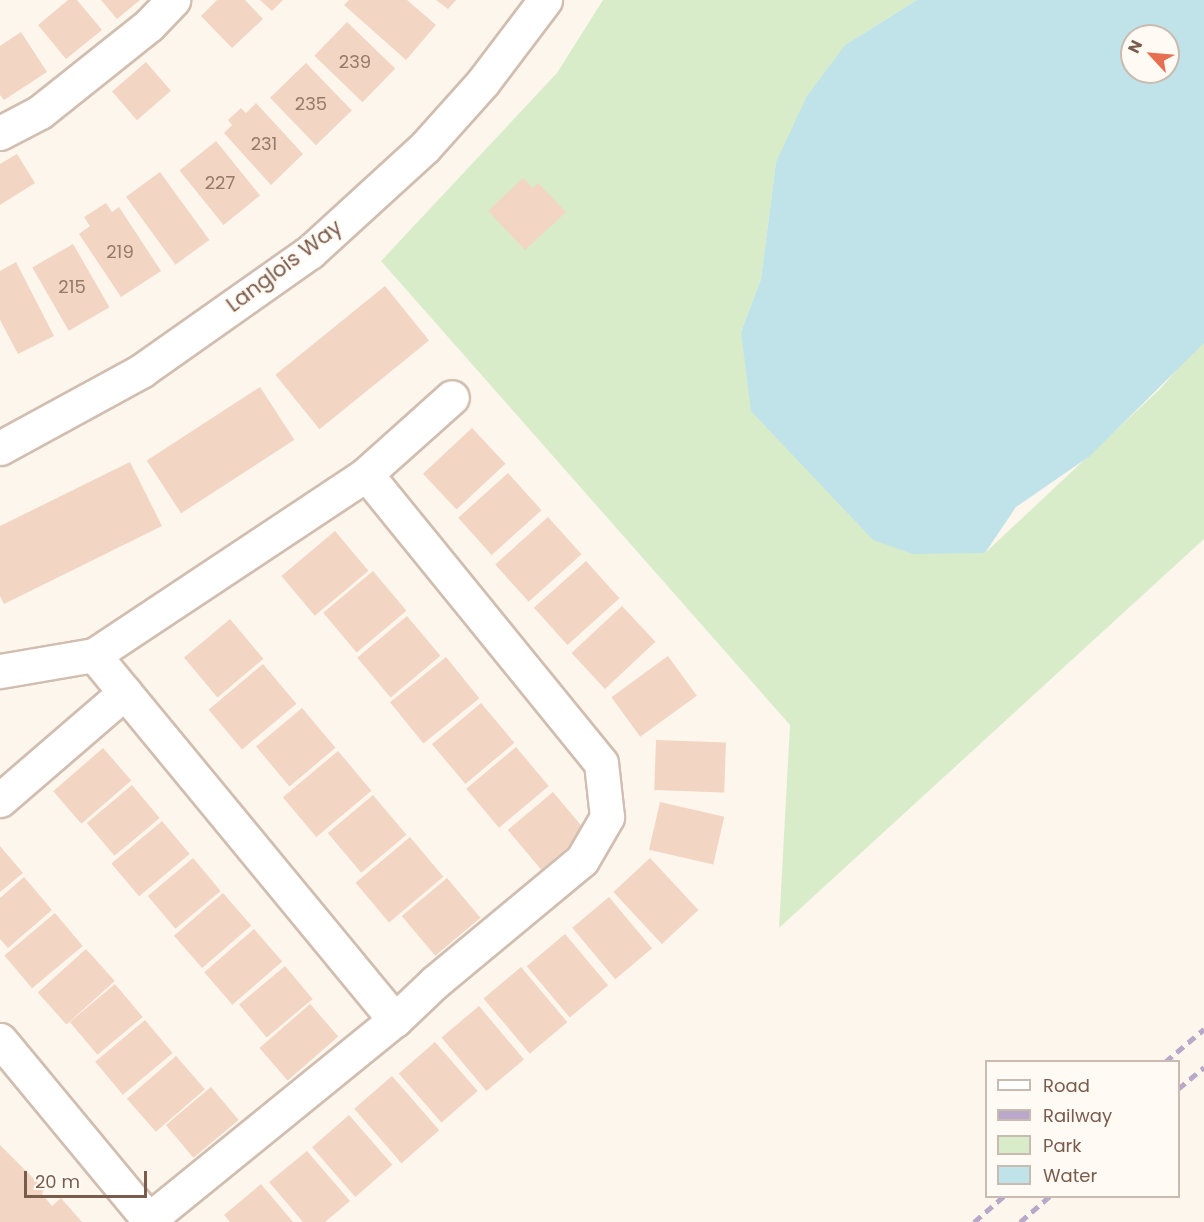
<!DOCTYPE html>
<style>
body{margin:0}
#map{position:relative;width:1204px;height:1222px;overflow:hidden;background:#fdf6ec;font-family:Poppins,sans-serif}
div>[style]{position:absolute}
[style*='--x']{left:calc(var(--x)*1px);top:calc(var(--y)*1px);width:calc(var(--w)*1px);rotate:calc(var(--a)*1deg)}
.green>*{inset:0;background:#d8ecc9}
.water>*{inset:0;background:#bfe3e8}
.building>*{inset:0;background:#f3d5c3;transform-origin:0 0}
.roads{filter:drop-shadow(2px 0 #d1beb0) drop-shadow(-2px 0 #d1beb0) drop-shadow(0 2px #d1beb0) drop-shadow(0 -2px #d1beb0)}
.minor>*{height:33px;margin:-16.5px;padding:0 16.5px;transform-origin:16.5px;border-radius:16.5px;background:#fff}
.rail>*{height:4.5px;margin-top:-2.25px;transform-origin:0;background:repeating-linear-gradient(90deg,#b9a8c9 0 9px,transparent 0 15px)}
span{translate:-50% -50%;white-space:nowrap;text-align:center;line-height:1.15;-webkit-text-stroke:4.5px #fffaf3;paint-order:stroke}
.number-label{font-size:18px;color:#987a6a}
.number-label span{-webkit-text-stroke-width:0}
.street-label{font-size:21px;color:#7a5c4d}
.legend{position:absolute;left:985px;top:1060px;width:195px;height:138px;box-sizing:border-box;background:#fffaf3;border:2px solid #cabbb1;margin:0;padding:8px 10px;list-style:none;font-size:18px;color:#7a5c4d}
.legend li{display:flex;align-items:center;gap:12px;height:30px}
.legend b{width:30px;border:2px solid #cabbb1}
.north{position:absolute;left:1120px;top:24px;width:60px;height:60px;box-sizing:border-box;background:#fffaf3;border:2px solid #cabbb1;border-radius:50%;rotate:296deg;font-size:16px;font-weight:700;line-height:24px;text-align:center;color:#7a5c4d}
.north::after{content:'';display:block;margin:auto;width:21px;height:27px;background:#e76f51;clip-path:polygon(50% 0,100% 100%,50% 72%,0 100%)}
.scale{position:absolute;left:24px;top:1171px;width:123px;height:27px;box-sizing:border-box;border:3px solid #7a5c4d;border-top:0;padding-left:8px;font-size:18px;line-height:21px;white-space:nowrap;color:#7a5c4d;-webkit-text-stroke:4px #fffaf3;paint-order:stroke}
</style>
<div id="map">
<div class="green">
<i style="clip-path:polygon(603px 0,917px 0,845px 45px,776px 162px,761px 279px,741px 332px,985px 553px,1161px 388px,1204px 338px,1204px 539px,779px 928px,790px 725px,381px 261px,557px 73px)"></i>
</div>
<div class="water">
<i style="clip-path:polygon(evenodd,917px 0,1204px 0,1204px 343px,1090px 456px,1016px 507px,985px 553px,913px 554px,873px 540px,751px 411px,741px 332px,761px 279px,776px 162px,807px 96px,845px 45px,917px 0,1132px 36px,1168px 36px,1168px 72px,1132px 72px,1132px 36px)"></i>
</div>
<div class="building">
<i style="clip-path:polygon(68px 0,77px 0,102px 30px,66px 59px,38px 25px)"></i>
<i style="clip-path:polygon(101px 0,140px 0,117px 19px)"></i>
<i style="clip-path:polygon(217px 0,245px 0,263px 19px,232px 48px,201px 16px)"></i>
<i style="clip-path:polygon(260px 0,283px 0,272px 11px)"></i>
<i style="clip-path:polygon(349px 0,407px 0,436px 25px,406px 60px,344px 5px)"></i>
<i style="clip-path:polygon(436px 0,456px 0,448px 9px)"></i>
<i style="left:347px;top:22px;width:67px;height:47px;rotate:44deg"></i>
<i style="clip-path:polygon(21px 32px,47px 72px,4px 100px,0 95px,0 46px)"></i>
<i style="left:146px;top:62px;width:38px;height:45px;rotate:49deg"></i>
<i style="left:306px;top:63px;width:66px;height:50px;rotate:46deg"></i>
<i style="clip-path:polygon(256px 103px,303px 154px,271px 185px,224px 133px,232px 125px,228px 120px,241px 108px,246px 113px)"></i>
<i style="left:216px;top:141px;width:70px;height:47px;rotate:51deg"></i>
<i style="clip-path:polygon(17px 154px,35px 183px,0 205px,0 164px)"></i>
<i style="left:160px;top:172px;width:84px;height:42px;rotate:54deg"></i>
<i style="clip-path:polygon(523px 178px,533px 188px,538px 183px,566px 212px,525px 250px,488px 211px)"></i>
<i style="clip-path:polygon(106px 203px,112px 212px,119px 207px,161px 271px,121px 297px,79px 234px,90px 226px,84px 217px)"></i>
<i style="left:73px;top:244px;width:73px;height:47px;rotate:60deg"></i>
<i style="clip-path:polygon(16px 262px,54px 336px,18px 354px,0 320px,0 271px)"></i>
<i style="left:385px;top:286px;width:70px;height:141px;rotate:51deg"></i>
<i style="left:260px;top:387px;width:63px;height:135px;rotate:57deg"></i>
<i style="left:472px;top:428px;width:49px;height:67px;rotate:47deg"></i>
<i style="clip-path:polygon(130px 462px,162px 526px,4px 604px,0 596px,0 526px)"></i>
<i style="left:508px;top:473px;width:50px;height:67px;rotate:48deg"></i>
<i style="left:548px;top:517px;width:50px;height:71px;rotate:48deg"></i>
<i style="left:335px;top:531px;width:52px;height:70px;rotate:50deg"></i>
<i style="left:586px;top:561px;width:50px;height:70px;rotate:48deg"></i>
<i style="left:373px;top:571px;width:52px;height:65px;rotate:50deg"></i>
<i style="left:622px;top:606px;width:49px;height:69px;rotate:47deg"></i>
<i style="left:407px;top:616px;width:52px;height:65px;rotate:50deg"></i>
<i style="left:230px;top:619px;width:52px;height:60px;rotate:50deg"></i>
<i style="left:668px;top:656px;width:49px;height:70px;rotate:54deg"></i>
<i style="left:446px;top:657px;width:53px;height:72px;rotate:51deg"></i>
<i style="left:263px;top:664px;width:52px;height:71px;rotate:50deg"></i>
<i style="left:481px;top:703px;width:52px;height:64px;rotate:50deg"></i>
<i style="left:302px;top:708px;width:52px;height:60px;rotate:50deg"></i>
<i style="left:656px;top:740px;width:70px;height:50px;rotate:2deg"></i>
<i style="left:516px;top:747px;width:51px;height:65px;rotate:50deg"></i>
<i style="left:103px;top:748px;width:43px;height:66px;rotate:49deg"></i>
<i style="left:338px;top:751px;width:52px;height:72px;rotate:50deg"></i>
<i style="left:132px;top:785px;width:43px;height:59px;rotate:50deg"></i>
<i style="left:553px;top:792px;width:52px;height:59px;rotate:50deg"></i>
<i style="left:373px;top:795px;width:52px;height:59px;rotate:50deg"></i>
<i style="left:660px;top:802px;width:66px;height:49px;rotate:13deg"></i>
<i style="left:162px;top:821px;width:43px;height:66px;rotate:50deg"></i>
<i style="left:410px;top:837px;width:52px;height:71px;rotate:50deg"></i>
<i style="clip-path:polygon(0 846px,23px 873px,0 892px)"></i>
<i style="left:193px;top:858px;width:43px;height:59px;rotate:50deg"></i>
<i style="left:650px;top:858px;width:71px;height:50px;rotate:47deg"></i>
<i style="clip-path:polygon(24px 877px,52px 910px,8px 948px,0 939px,0 898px)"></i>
<i style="left:447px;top:878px;width:52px;height:59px;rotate:50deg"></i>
<i style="left:223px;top:893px;width:43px;height:65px;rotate:49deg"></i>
<i style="left:609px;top:897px;width:67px;height:48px;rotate:50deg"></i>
<i style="left:55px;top:913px;width:43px;height:66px;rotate:50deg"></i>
<i style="left:254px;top:929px;width:43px;height:66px;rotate:49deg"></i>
<i style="left:565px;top:934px;width:67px;height:50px;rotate:50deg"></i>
<i style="left:86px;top:949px;width:43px;height:65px;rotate:48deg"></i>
<i style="left:285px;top:966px;width:43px;height:60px;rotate:50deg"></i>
<i style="left:521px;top:967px;width:72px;height:49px;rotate:50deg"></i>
<i style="left:115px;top:984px;width:43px;height:59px;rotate:50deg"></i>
<i style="left:310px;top:1004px;width:43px;height:67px;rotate:49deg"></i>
<i style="left:479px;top:1006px;width:70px;height:49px;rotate:50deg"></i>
<i style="left:145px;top:1020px;width:43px;height:65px;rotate:50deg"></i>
<i style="left:435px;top:1042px;width:65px;height:48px;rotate:49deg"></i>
<i style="left:176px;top:1056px;width:44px;height:65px;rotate:49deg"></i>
<i style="left:392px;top:1076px;width:72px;height:50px;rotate:49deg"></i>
<i style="left:211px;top:1087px;width:43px;height:59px;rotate:50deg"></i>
<i style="left:349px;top:1115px;width:66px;height:49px;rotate:49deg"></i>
<i style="clip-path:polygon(0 1145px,44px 1189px,42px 1194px,52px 1206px,61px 1198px,82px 1222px,0 1222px)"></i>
<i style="clip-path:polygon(307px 1151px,350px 1201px,325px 1222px,303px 1222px,269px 1182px)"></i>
<i style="clip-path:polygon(261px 1184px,293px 1222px,230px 1222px,224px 1215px)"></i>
</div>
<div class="roads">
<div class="minor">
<i style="--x:0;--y:133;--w:45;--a:-27.7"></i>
<i style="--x:40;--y:112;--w:139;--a:-38.6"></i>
<i style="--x:149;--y:25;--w:35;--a:-46"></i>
<i style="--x:0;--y:448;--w:161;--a:-28.6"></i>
<i style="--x:141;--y:371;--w:207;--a:-35.2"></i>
<i style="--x:310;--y:252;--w:154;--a:-42.4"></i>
<i style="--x:424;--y:148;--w:89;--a:-48.2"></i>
<i style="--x:483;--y:82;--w:103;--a:-52.9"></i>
<i style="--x:94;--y:655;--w:473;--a:50.5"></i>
<i style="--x:0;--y:671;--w:95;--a:-9.7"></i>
<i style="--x:94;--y:655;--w:327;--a:-33.6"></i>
<i style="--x:366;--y:474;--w:115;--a:-41.8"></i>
<i style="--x:0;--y:800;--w:165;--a:-40.8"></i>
<i style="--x:0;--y:1040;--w:234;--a:50.4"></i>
<i style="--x:146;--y:1222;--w:321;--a:-39.1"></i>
<i style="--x:395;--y:1020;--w:55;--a:-43.5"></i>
<i style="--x:435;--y:982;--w:191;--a:-39.7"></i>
<i style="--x:582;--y:860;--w:50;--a:-59.8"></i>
<i style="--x:607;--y:817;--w:54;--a:-96.3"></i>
<i style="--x:601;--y:763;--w:372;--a:-129.1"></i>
</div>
</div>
<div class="rail">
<i style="--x:1165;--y:1062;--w:51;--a:-40.2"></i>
<i style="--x:1178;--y:1089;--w:34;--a:-40"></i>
<i style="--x:974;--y:1222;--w:40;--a:-41"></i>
<i style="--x:1020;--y:1222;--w:40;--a:-41"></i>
</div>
<div class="number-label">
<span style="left:355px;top:62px">239</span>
<span style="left:311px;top:104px">235</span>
<span style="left:264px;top:144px">231</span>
<span style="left:220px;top:183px">227</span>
<span style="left:120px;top:252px">219</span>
<span style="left:72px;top:287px">215</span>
</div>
<div class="street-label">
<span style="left:284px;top:266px;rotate:-37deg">Langlois Way</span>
</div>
<ul class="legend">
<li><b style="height:8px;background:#fff"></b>Road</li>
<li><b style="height:8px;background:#b9a8c9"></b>Railway</li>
<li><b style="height:16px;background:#d8ecc9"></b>Park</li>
<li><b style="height:16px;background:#bfe3e8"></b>Water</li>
</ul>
<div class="north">N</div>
<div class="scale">20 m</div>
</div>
